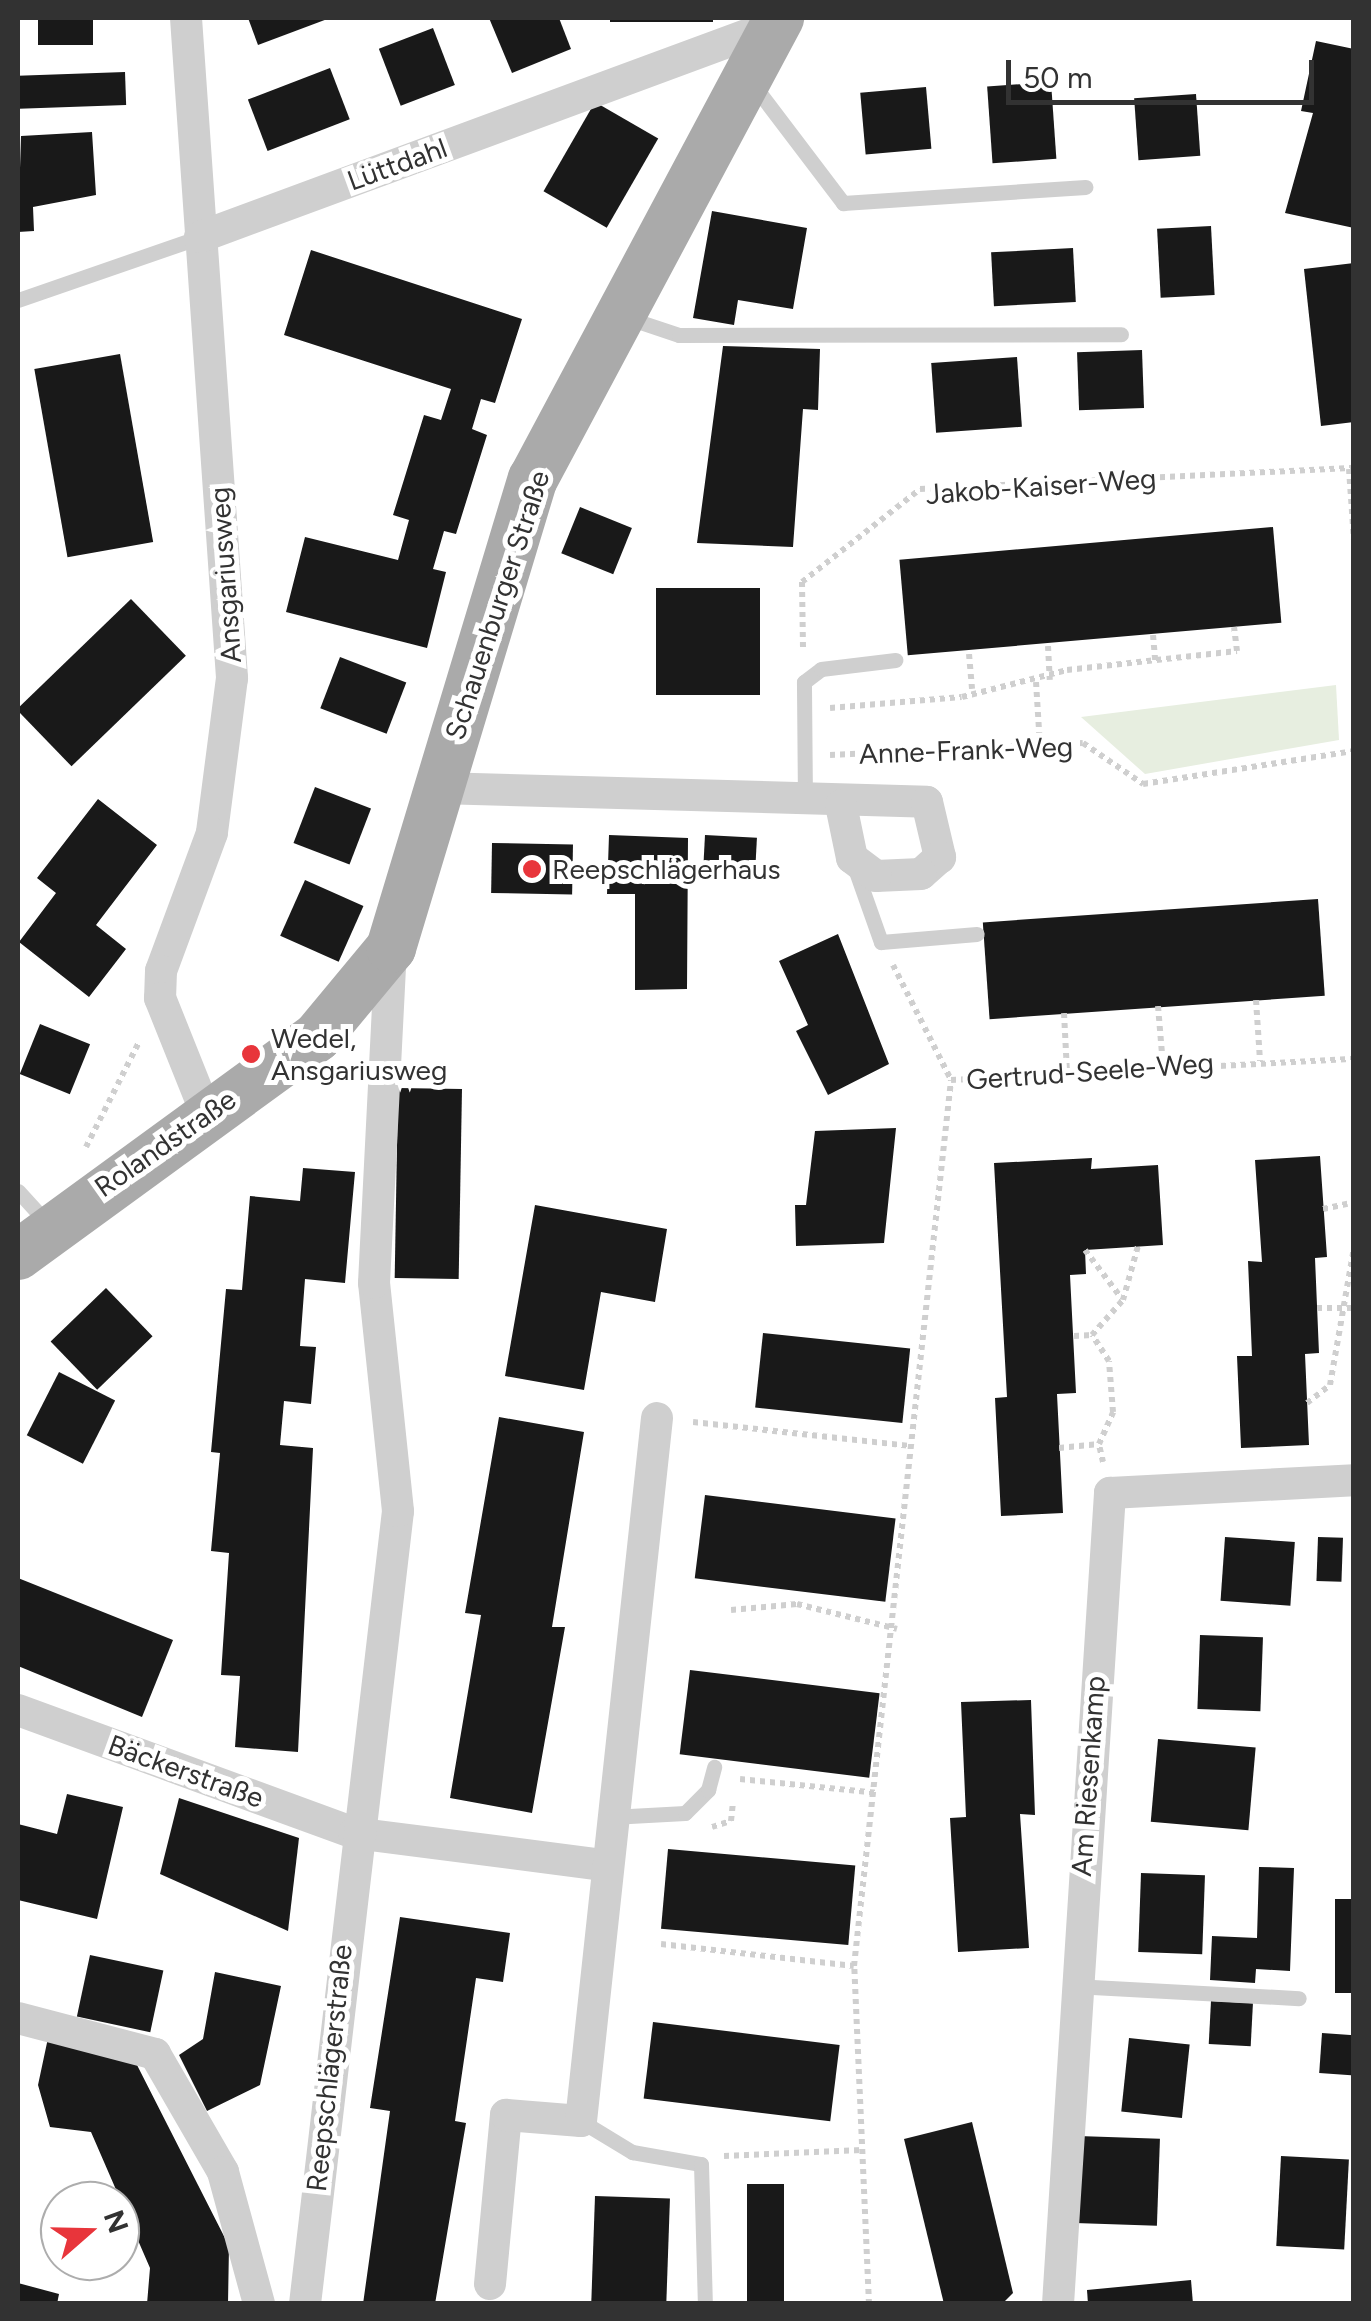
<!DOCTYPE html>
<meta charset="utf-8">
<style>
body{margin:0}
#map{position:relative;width:1371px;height:2321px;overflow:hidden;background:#fff;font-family:Figtree,sans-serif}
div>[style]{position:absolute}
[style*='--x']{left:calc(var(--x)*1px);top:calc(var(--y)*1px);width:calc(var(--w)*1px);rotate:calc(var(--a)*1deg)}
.green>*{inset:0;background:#e7eee0}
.building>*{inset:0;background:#191919;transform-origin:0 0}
.path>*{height:6px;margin-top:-3px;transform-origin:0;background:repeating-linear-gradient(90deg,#cfcfcf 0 5px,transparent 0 10px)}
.lane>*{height:15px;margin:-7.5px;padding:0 7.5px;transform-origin:7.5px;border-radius:7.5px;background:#cfcfcf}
.street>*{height:32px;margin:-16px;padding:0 16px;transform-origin:16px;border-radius:16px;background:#cfcfcf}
.primary>*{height:50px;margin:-25px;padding:0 25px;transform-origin:25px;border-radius:25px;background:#aaa}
.dots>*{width:28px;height:28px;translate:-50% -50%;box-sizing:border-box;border:5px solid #fff;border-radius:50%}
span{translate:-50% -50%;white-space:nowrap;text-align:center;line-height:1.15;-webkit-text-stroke:10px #fff;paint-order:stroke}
.street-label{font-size:28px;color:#323232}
.poi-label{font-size:28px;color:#323232}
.left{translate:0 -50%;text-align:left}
.frame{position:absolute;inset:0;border:20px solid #323232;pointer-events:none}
.north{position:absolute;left:40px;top:2181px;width:100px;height:100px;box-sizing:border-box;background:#fff;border:2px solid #adadad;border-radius:50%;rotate:70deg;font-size:28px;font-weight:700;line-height:40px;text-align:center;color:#323232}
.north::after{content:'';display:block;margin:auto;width:35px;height:45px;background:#e8353b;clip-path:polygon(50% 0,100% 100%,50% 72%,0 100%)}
.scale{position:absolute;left:1006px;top:60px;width:308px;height:45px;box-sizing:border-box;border:5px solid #323232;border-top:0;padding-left:12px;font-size:30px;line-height:35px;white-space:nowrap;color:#323232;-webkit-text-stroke:8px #fff;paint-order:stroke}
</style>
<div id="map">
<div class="green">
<i style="clip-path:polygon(1336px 685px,1339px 740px,1145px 774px,1081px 717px)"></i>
</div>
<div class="building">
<i style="left:38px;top:18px;width:55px;height:27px"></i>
<i style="clip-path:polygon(248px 18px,330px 18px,258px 45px)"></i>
<i style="clip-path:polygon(489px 18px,559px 18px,571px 49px,512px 73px)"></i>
<i style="left:610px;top:18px;width:103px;height:4px"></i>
<i style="left:433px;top:28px;width:61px;height:58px;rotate:69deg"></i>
<i style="clip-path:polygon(1316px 41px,1354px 49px,1354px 228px,1285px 213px,1313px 113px,1301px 111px)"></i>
<i style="left:330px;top:68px;width:55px;height:88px;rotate:69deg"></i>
<i style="left:125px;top:72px;width:33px;height:107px;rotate:88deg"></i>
<i style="left:1051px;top:82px;width:77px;height:64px;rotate:86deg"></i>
<i style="left:926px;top:87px;width:62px;height:66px;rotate:85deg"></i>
<i style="left:1196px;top:94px;width:62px;height:62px;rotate:86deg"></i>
<i style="left:595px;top:102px;width:73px;height:103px;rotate:30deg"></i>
<i style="clip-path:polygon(92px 132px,96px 195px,33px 207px,34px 231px,18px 232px,21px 136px)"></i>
<i style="clip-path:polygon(712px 211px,807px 228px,793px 309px,738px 300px,734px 325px,693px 318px)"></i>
<i style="left:1211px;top:226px;width:69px;height:54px;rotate:87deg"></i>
<i style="left:1073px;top:248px;width:54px;height:82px;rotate:87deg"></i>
<i style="clip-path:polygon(311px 250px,522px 319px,495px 403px,481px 399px,472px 429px,487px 435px,456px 534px,444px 531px,433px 569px,446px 572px,427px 648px,286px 612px,305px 537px,398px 560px,409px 520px,393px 515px,424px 415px,441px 420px,451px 389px,284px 335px)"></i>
<i style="clip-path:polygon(1354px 263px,1354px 422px,1321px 426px,1304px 269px)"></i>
<i style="clip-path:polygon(723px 346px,820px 349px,818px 410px,803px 409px,793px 547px,697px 543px)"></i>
<i style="left:1142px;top:350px;width:58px;height:65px;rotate:88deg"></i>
<i style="left:120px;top:354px;width:191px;height:87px;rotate:80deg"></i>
<i style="left:1017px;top:357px;width:70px;height:86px;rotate:86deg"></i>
<i style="left:580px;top:507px;width:56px;height:50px;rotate:22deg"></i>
<i style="left:1273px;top:527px;width:96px;height:375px;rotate:85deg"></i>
<i style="left:656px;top:588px;width:104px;height:107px"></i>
<i style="left:131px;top:599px;width:79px;height:159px;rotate:46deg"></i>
<i style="left:340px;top:657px;width:71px;height:55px;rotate:21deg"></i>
<i style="left:315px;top:787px;width:60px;height:60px;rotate:21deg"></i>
<i style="clip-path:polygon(98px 799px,157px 845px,96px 925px,126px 949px,89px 997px,19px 942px,56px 893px,37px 878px)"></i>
<i style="clip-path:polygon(609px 835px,688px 838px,687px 989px,635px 990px,635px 894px,607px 894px)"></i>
<i style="left:705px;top:835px;width:52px;height:27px;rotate:3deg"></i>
<i style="left:492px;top:843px;width:81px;height:50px;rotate:1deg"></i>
<i style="left:305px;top:880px;width:64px;height:61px;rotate:24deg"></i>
<i style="left:1318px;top:899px;width:97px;height:336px;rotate:86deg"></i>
<i style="clip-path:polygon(838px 934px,889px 1064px,828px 1095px,796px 1031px,808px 1025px,779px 961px)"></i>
<i style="left:40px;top:1024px;width:54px;height:54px;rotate:22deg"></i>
<i style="left:398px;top:1088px;width:64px;height:190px;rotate:1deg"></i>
<i style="clip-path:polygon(896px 1128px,884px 1243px,796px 1246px,795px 1205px,806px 1205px,815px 1131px)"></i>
<i style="clip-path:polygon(1320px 1156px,1327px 1257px,1315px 1258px,1319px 1353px,1305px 1354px,1309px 1445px,1241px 1448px,1237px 1356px,1252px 1356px,1248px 1261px,1262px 1262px,1255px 1160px)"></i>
<i style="clip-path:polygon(1092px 1158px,1091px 1169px,1158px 1165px,1163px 1245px,1085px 1250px,1086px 1274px,1070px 1275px,1076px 1393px,1057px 1394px,1063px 1513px,1001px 1516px,995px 1398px,1007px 1397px,994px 1163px)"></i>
<i style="clip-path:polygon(303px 1168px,355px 1172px,345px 1283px,305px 1279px,300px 1346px,316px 1347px,311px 1404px,284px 1401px,280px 1445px,313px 1448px,298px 1752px,235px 1747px,240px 1676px,221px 1675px,229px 1553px,211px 1551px,220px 1453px,211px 1452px,226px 1289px,242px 1290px,250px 1196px,300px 1201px)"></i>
<i style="clip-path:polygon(535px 1205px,667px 1229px,655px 1302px,601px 1292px,584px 1390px,505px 1376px)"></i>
<i style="left:106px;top:1288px;width:67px;height:77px;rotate:46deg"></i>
<i style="left:763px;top:1333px;width:148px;height:75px;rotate:6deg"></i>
<i style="left:59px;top:1372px;width:63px;height:71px;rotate:27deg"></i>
<i style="clip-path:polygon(499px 1417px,584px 1432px,552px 1627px,565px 1627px,532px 1813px,450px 1798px,481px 1615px,465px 1613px)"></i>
<i style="left:705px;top:1495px;width:192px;height:84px;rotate:7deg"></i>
<i style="left:1225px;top:1537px;width:70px;height:64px;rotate:4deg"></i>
<i style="left:1318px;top:1537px;width:25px;height:44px;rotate:2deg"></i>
<i style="clip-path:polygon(18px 1578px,173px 1640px,142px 1717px,18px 1666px)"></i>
<i style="left:1200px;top:1635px;width:63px;height:74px;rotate:2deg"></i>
<i style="left:690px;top:1670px;width:191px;height:85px;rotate:7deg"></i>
<i style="clip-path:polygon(1031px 1700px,1035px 1815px,1020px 1814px,1029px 1948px,958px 1952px,950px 1818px,966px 1817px,961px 1702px)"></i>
<i style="left:1158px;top:1739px;width:98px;height:83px;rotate:5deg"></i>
<i style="clip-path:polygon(67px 1794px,123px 1807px,97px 1919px,18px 1900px,18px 1824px,57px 1834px)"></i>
<i style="clip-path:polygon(179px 1798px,299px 1838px,288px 1931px,160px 1874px)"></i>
<i style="left:668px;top:1849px;width:188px;height:80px;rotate:5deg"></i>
<i style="clip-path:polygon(1259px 1867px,1294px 1868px,1290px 1971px,1256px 1969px,1255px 1983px,1210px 1980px,1212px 1936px,1257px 1938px)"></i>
<i style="left:1141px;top:1873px;width:64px;height:79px;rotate:2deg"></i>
<i style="left:1335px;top:1899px;width:19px;height:94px"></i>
<i style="clip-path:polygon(400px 1917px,510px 1933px,503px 1982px,476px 1978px,455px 2121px,466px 2123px,435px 2304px,363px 2304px,390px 2111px,370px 2108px)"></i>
<i style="left:90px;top:1955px;width:75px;height:63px;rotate:12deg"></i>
<i style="clip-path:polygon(215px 1972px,281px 1986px,260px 2085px,207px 2111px,179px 2055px,203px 2039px)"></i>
<i style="left:1211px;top:2001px;width:42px;height:43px;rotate:3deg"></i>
<i style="left:653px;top:2022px;width:188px;height:77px;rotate:7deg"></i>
<i style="left:1322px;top:2033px;width:32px;height:40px;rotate:4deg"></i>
<i style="clip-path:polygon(48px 2038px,137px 2065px,229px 2246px,228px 2304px,147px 2304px,150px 2268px,91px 2132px,50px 2127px,38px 2085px)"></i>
<i style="left:1129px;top:2038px;width:61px;height:74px;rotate:6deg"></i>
<i style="clip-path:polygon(972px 2122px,1013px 2293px,1002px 2304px,944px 2304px,904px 2139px)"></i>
<i style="left:1078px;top:2136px;width:82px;height:87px;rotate:2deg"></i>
<i style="left:1281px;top:2156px;width:68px;height:90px;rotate:3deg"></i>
<i style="left:747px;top:2184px;width:37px;height:120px"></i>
<i style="left:595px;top:2196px;width:75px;height:108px;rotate:2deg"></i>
<i style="clip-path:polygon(1191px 2280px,1193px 2304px,1088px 2304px,1087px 2290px)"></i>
<i style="clip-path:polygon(18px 2283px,59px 2294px,57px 2304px,18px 2304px)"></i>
</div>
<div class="path">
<i style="--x:1349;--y:469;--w:71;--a:86"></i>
<i style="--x:1153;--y:635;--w:25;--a:85"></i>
<i style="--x:1048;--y:646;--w:34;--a:87"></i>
<i style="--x:803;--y:647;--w:65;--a:-90.9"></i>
<i style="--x:802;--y:582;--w:150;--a:-38.2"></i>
<i style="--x:920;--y:489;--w:435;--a:-2.8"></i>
<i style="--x:969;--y:654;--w:35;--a:85"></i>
<i style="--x:1036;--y:682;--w:63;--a:86.4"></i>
<i style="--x:830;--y:708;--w:132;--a:-4.8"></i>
<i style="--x:962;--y:697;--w:108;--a:-14.4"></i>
<i style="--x:1067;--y:670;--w:171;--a:-6.4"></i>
<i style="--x:1237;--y:651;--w:24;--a:-97"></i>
<i style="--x:830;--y:755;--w:253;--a:-2.7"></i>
<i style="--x:1083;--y:743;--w:73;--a:34.3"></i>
<i style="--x:1143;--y:784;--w:214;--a:-8.9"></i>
<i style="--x:893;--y:965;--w:129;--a:63.2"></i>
<i style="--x:951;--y:1080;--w:404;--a:-3"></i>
<i style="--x:1256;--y:1000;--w:61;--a:86.2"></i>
<i style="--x:1158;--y:1006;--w:60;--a:85.2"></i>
<i style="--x:1064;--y:1013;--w:60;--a:87.1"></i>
<i style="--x:86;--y:1147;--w:118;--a:-63.2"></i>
<i style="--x:1354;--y:1199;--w:34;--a:90"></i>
<i style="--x:1323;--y:1209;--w:25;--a:-12"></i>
<i style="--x:1085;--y:1250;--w:61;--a:52.9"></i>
<i style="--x:1317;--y:1308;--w:37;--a:0"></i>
<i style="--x:1074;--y:1336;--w:18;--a:-3"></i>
<i style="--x:1307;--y:1403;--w:29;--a:-38"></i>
<i style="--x:1330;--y:1385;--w:140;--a:-80.1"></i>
<i style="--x:693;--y:1422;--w:220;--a:6.3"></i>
<i style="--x:1059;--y:1448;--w:40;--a:-5.7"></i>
<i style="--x:1103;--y:1462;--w:18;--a:-103"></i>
<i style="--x:1099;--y:1444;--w:35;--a:-66"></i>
<i style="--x:1113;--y:1412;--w:51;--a:-94.5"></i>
<i style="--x:1109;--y:1361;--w:31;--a:-123"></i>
<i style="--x:1092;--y:1335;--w:47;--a:-48.5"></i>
<i style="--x:1123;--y:1300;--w:56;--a:-74.5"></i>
<i style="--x:731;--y:1610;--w:66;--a:-5.2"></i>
<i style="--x:797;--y:1604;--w:103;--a:14"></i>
<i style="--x:740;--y:1779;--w:139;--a:5.8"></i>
<i style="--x:712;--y:1827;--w:20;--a:-18"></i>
<i style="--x:731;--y:1821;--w:18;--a:-84"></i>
<i style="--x:661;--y:1944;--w:194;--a:6.5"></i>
<i style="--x:724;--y:2156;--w:138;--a:-2.5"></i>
<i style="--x:869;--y:2304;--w:338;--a:-92.5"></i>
<i style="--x:854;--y:1966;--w:891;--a:-83.75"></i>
</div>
<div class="lane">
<i style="--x:752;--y:83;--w:151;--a:52.8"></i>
<i style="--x:843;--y:203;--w:243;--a:-3.8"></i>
<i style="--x:18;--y:300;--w:193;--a:-19.1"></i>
<i style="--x:628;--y:318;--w:54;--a:18.4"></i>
<i style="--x:679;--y:335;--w:442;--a:-0.1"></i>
<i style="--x:805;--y:802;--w:120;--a:-90.5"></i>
<i style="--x:804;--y:682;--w:21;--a:-37"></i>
<i style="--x:821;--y:669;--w:75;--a:-6.9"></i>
<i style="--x:853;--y:863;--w:84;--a:70.5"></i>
<i style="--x:881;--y:942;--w:96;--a:-4.8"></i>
<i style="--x:18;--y:1191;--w:45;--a:47.7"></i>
<i style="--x:611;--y:1817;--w:74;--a:-3.1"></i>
<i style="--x:685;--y:1813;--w:33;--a:-45"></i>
<i style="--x:708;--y:1790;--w:24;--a:-75"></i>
<i style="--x:1074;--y:1986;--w:225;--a:3.1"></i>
<i style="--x:581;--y:2121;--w:60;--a:31.3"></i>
<i style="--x:632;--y:2152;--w:70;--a:9.9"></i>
<i style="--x:701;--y:2164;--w:139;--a:88.4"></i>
</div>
<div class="street">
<i style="--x:186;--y:18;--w:662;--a:86.01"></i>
<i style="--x:232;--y:678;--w:156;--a:97.4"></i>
<i style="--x:212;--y:833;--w:147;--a:110.3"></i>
<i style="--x:161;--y:971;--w:27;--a:92"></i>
<i style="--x:160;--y:998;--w:124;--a:68.2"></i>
<i style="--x:200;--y:237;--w:614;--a:-20.29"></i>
<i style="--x:438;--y:788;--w:489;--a:1.6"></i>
<i style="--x:927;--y:802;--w:57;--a:76.7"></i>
<i style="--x:940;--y:857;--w:25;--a:138"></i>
<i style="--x:921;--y:874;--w:45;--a:177.5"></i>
<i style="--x:876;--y:876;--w:30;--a:-143"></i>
<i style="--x:852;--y:858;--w:54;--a:-101.7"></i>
<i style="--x:18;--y:1710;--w:358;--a:20.1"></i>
<i style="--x:354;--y:1833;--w:252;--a:7.3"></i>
<i style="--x:18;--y:2018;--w:142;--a:14.7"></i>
<i style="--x:155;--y:2054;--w:136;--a:60"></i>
<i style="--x:223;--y:2172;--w:137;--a:74.7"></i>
<i style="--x:490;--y:2284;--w:170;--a:-84.6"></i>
<i style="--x:506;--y:2115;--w:75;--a:4.6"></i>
<i style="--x:581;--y:2121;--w:707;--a:-83.83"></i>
<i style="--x:305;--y:2304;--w:798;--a:-83.31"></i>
<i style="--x:398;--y:1511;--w:229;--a:-96"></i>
<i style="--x:374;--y:1283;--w:335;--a:-87.1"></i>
<i style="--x:1058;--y:2304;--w:813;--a:-86.33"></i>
<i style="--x:1110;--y:1493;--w:244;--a:-3"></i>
</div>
<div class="primary">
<i style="--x:18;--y:1255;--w:370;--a:-36.1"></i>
<i style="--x:317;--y:1037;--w:116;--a:-50.3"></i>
<i style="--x:391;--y:948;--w:490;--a:-73.2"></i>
<i style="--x:533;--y:479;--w:523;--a:-61.91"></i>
</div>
<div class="dots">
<i style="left:532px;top:869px;background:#e8353b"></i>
<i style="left:251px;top:1054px;background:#e8353b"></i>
</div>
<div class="street-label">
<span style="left:397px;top:164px;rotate:-20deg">Lüttdahl</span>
<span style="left:1041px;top:486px;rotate:-4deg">Jakob-Kaiser-Weg</span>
<span style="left:225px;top:575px;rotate:-94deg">Ansgariusweg</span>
<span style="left:497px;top:605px;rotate:-72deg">Schauenburger Straße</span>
<span style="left:966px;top:750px;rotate:-2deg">Anne-Frank-Weg</span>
<span style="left:1090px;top:1071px;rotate:-4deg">Gertrud-Seele-Weg</span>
<span style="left:165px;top:1143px;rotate:-35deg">Rolandstraße</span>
<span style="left:186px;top:1771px;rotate:20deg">Bäckerstraße</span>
<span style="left:1088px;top:1776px;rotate:-86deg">Am Riesenkamp</span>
<span style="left:329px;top:2068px;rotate:-84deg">Reepschlägerstraße</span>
</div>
<div class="poi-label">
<span class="left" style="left:552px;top:869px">Reepschlägerhaus</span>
<span class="left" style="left:271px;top:1054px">Wedel,<br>Ansgariusweg</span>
</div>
<div class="frame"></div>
<div class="north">N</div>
<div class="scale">50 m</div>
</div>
